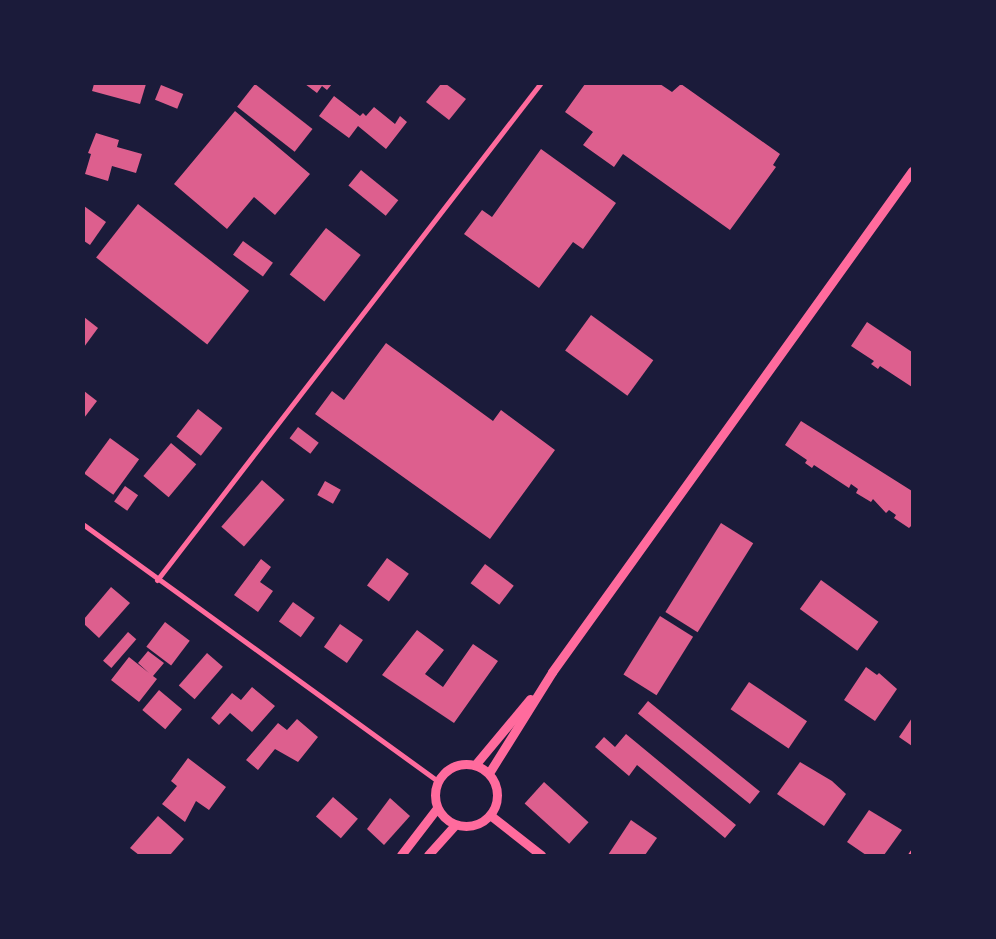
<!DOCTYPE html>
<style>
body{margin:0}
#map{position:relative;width:996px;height:939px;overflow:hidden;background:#1b1b3a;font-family:"DM Sans",sans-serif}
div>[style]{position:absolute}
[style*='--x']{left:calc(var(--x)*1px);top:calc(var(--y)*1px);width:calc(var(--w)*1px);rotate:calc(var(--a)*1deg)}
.building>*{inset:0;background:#dd5f8e;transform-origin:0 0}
.minor>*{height:5px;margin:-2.5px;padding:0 2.5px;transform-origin:2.5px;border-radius:2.5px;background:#ff6b9d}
.tertiary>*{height:9px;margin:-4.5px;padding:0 4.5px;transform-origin:4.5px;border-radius:4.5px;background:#ff6b9d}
.tertiary>.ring{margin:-4.5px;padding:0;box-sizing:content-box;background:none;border:9px solid #ff6b9d;border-radius:50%}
span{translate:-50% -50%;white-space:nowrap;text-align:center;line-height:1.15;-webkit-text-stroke:4.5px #1b1b3a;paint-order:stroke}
.frame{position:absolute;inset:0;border:85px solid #1b1b3a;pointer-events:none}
</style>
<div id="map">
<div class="building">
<i style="clip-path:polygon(94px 84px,146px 84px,140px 104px,92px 91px)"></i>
<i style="left:255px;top:84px;width:73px;height:29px;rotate:38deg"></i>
<i style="clip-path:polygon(305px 84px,332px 84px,327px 90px,322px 86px,317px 93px)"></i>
<i style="clip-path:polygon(441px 84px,446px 84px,466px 99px,449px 120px,426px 102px)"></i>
<i style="clip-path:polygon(585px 84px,660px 84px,672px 92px,681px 84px,780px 154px,773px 165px,776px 167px,730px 230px,623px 154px,614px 167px,583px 145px,593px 132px,565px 112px)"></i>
<i style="left:161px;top:85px;width:24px;height:16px;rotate:22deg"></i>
<i style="clip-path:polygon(334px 96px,360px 116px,363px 113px,366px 116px,374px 107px,395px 124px,400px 116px,407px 122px,386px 149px,358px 126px,349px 138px,319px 116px)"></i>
<i style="clip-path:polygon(235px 111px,310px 174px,275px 215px,254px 197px,227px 229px,174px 184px)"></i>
<i style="clip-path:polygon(96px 133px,119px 140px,117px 147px,142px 154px,136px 173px,112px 166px,108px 181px,85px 174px,91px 154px,88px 153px)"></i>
<i style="clip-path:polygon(541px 149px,616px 203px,583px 249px,573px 242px,539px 288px,464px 234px,482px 210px,492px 217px)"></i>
<i style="left:361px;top:170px;width:48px;height:20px;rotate:39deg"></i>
<i style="left:138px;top:204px;width:141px;height:68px;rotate:38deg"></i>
<i style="clip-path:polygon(84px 206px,106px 222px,90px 245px,84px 241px)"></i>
<i style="left:326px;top:228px;width:44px;height:59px;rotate:38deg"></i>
<i style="left:243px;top:241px;width:37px;height:17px;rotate:36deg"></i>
<i style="left:591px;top:315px;width:77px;height:44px;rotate:36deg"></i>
<i style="clip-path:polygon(84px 317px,98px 328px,84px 347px)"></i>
<i style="clip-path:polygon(867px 322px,912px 352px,912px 387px,880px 366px,878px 369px,871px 364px,874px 361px,851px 346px)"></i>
<i style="clip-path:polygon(386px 343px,493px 421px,501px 410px,555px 450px,490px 539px,315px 414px,332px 391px,344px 400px)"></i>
<i style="clip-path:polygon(84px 391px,97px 401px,84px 418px)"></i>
<i style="left:198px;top:409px;width:31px;height:35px;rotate:38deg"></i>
<i style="clip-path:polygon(801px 421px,912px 491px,912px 525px,909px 528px,894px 518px,896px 515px,889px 510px,886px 513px,873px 499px,871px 502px,856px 493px,858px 489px,851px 484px,849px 488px,814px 465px,812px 468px,805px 463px,807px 460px,785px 445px)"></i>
<i style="left:298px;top:427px;width:26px;height:14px;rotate:37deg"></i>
<i style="left:110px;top:438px;width:36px;height:44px;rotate:36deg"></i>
<i style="left:171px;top:443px;width:33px;height:43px;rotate:40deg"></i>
<i style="left:262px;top:480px;width:30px;height:62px;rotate:41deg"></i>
<i style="left:325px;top:481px;width:18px;height:16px;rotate:29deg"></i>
<i style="left:125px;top:486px;width:16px;height:19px;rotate:35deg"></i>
<i style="left:721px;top:523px;width:38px;height:105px;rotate:32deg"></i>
<i style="left:387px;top:558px;width:27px;height:34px;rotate:36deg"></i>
<i style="clip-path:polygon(261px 559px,271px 567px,260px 582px,273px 591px,258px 612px,234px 595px)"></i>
<i style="left:485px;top:564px;width:36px;height:24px;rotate:37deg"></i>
<i style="left:821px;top:580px;width:71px;height:36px;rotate:36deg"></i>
<i style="clip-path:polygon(111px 587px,130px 603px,99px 638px,84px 624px,84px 619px)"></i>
<i style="left:293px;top:602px;width:27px;height:24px;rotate:36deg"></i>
<i style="left:660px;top:616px;width:39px;height:69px;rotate:32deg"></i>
<i style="left:165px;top:622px;width:31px;height:31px;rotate:37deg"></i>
<i style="left:340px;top:624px;width:28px;height:28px;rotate:35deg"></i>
<i style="clip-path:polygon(417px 630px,444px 650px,425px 674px,443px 687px,473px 644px,498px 661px,454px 723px,382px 675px)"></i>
<i style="left:128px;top:632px;width:11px;height:38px;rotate:41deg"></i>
<i style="clip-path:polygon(148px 651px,164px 663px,153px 676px,157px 679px,139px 702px,111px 680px,129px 657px,149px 673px,138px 663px)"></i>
<i style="left:207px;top:653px;width:21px;height:43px;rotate:41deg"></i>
<i style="clip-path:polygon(866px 667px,877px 675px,879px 673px,897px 689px,875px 721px,844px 700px)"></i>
<i style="left:749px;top:682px;width:70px;height:33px;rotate:34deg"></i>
<i style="clip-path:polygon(252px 687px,275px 706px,252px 732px,230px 713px,219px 725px,211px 718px,232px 693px,241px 700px)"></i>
<i style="left:159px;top:690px;width:30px;height:26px;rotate:40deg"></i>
<i style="left:648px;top:701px;width:144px;height:16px;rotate:39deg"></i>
<i style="clip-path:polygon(912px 718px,912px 746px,899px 737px)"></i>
<i style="clip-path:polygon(297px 719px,318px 737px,298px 762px,275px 749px,258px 770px,246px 760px,278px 723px,287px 730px)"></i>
<i style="clip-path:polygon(626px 734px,736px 825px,725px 838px,637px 765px,629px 776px,595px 747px,604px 737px,615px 747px)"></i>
<i style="clip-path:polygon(188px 758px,226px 787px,209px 810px,196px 801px,185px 822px,162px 804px,177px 786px,171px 781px)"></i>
<i style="clip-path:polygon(800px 762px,832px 781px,846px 794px,824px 826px,777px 794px)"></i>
<i style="left:544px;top:782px;width:60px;height:29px;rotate:42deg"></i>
<i style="left:333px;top:797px;width:33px;height:26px;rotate:41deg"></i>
<i style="clip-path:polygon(390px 798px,410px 816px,384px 845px,367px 829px)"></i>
<i style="clip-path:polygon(869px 810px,902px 830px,884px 855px,866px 855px,847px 842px)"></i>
<i style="clip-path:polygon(158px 816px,184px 839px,170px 855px,139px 855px,130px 848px)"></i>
<i style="clip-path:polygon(631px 820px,657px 838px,645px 855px,608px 855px)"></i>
</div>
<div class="minor">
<i style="--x:84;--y:525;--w:437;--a:35.9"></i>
<i style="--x:157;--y:580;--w:627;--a:-52.33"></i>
<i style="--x:910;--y:855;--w:4;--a:-56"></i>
</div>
<div class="tertiary">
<i class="ring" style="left:435px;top:764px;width:53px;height:53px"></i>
<i style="--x:475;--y:765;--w:86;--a:-50.2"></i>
<i style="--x:489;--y:773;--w:119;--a:-58"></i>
<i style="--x:552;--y:672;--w:617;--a:-54.3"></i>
<i style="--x:490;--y:815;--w:65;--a:38.1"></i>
<i style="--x:401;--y:855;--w:59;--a:-52.5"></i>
<i style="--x:428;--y:855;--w:40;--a:-48"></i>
</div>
<div class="frame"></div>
</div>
